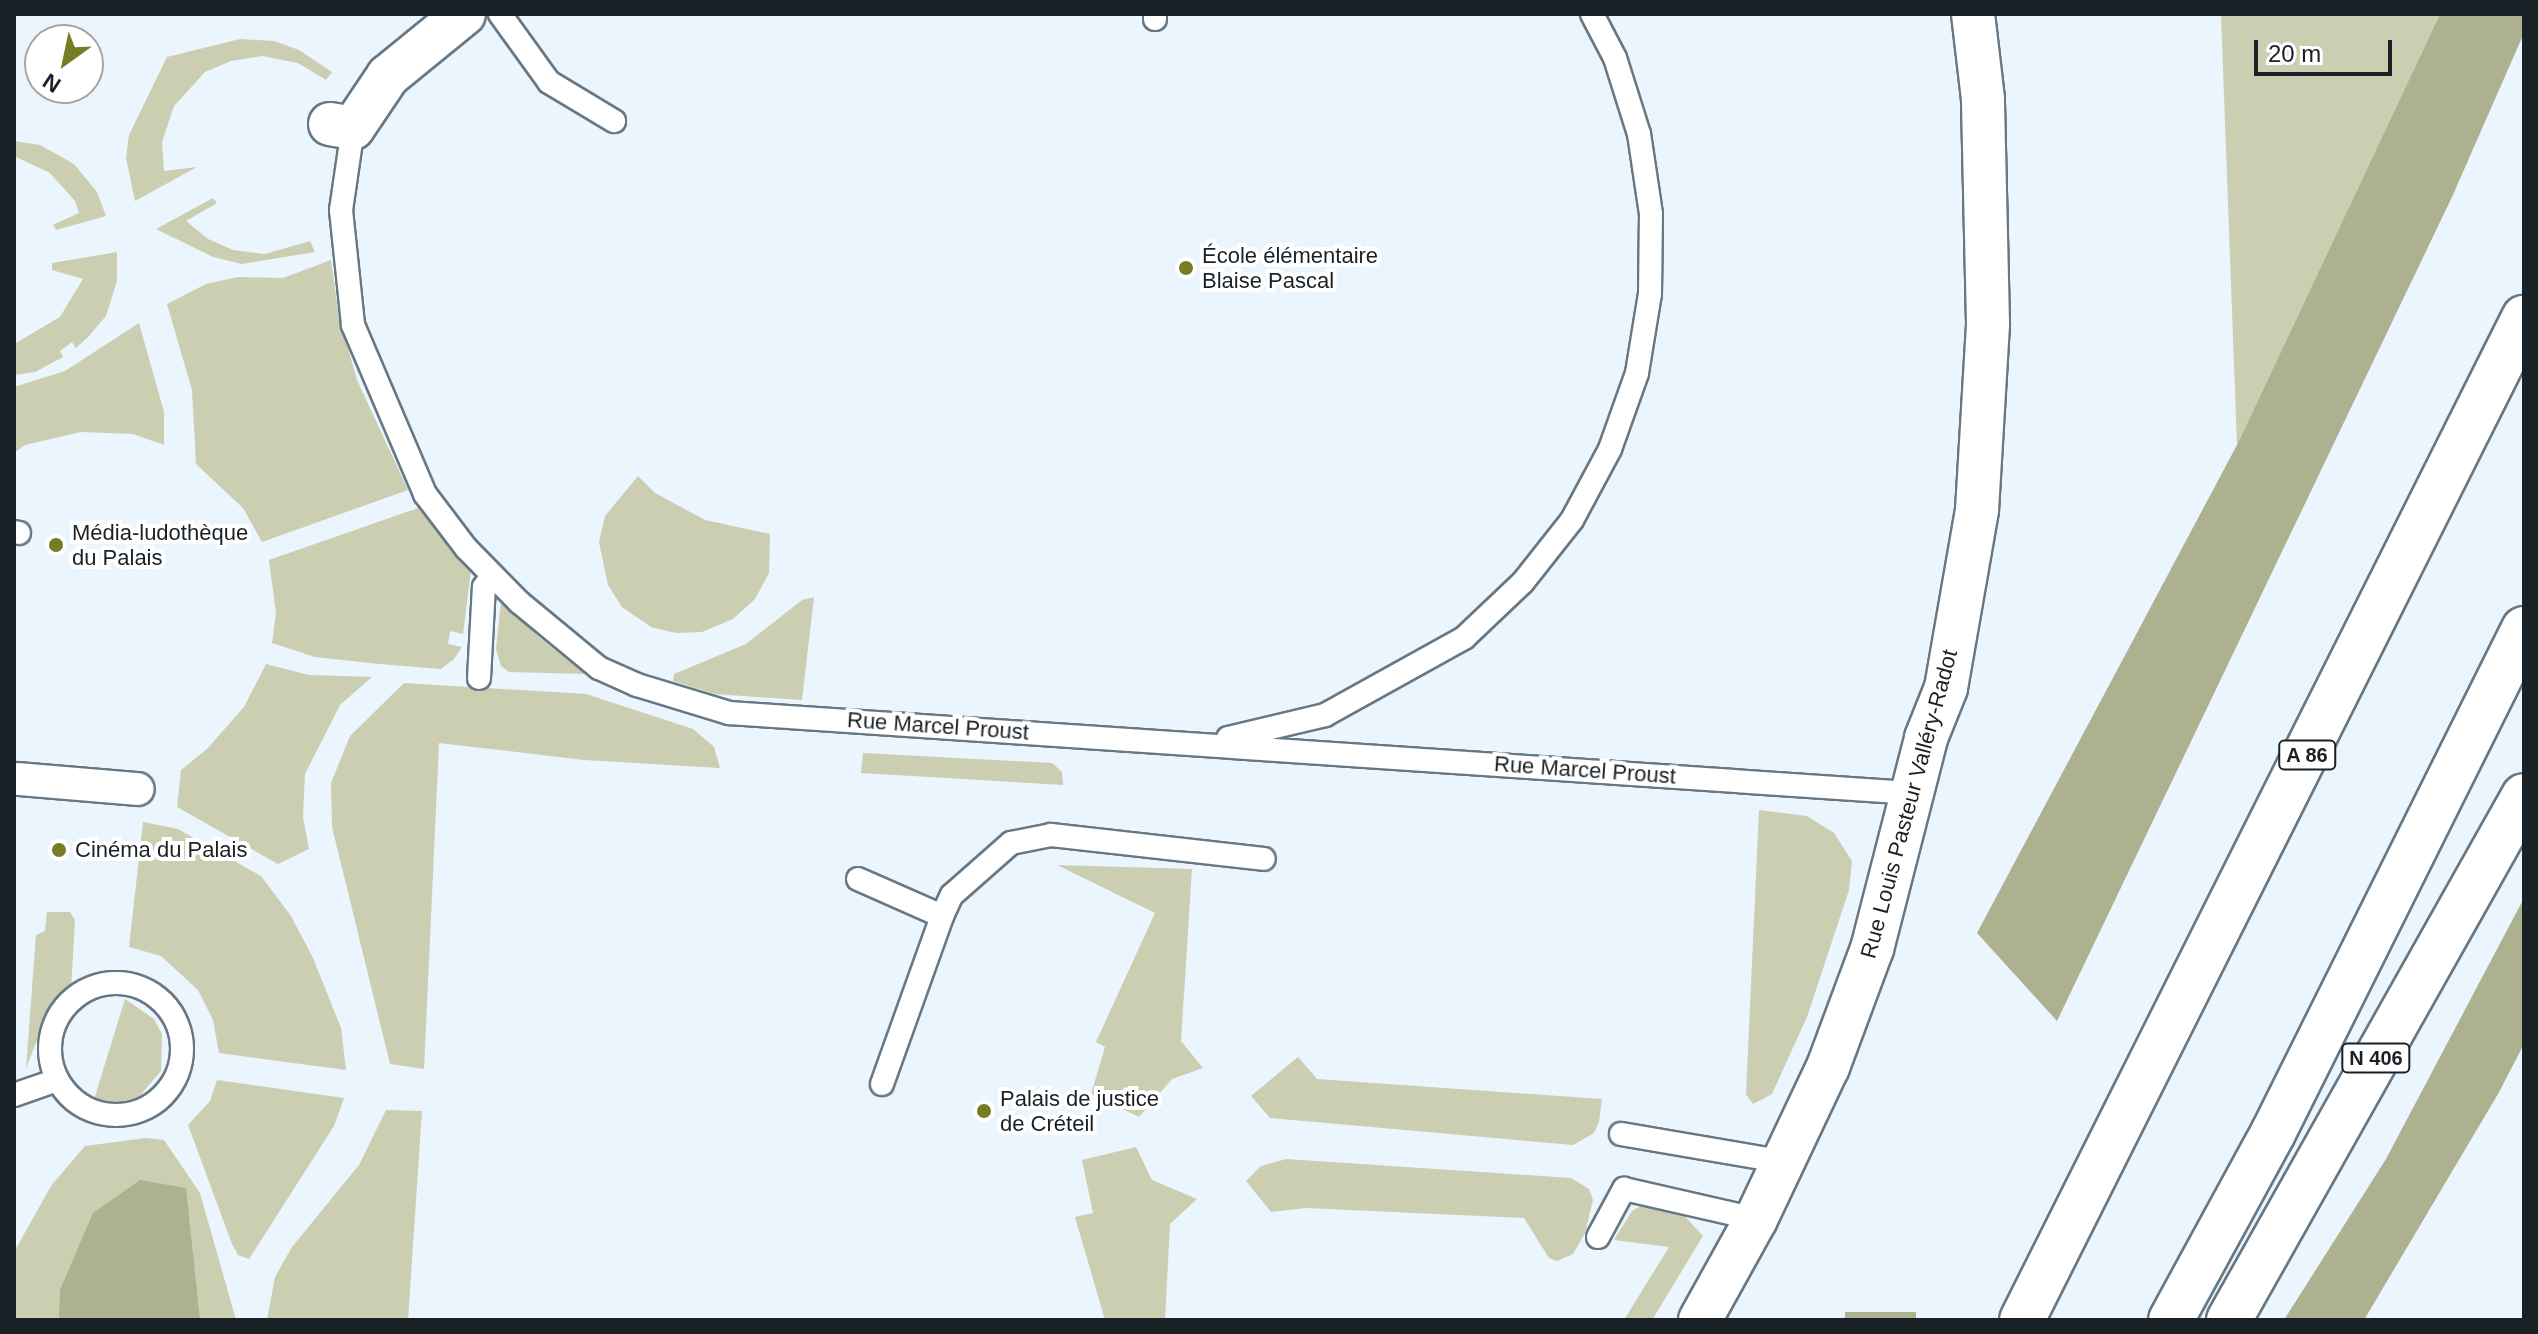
<!DOCTYPE html>
<meta charset="utf-8">
<style>
body{margin:0}
#map{position:relative;width:2538px;height:1334px;overflow:hidden;background:#eaf5fe;font-family:Helvetica,sans-serif}
div>[style]{position:absolute}
[style*='--x']{left:calc(var(--x)*1px);top:calc(var(--y)*1px);width:calc(var(--w)*1px);rotate:calc(var(--a)*1deg)}
.green>*{inset:0;background:#cbceb0}
.forest>*{inset:0;background:#aeb190;transform-origin:0 0}
.roads{filter:drop-shadow(2px 0 #677885) drop-shadow(-2px 0 #677885) drop-shadow(0 2px #677885) drop-shadow(0 -2px #677885)}
.service>*{height:22px;margin:-11px;padding:0 11px;transform-origin:11px;border-radius:11px;background:#fff}
.service>.ring{margin:-11px;padding:0;box-sizing:content-box;background:none;border:22px solid #fff;border-radius:50%}
.pedestrian>*{height:32px;margin:-16px;padding:0 16px;transform-origin:16px;border-radius:16px;background:#fff}
.minor>*{height:42px;margin:-21px;padding:0 21px;transform-origin:21px;border-radius:21px;background:#fff}
.motorway>*{height:44px;margin:-22px;padding:0 22px;transform-origin:22px;border-radius:22px;background:#fff}
.dots>*{width:22px;height:22px;translate:-50% -50%;box-sizing:border-box;border:4px solid #fff;border-radius:50%}
span{translate:-50% -50%;white-space:nowrap;text-align:center;line-height:1.15;-webkit-text-stroke:8px #fff;paint-order:stroke}
.shield-label span{padding:2px 6px;background:#fff;border:2px solid;border-radius:6px;-webkit-text-stroke-width:0}
.shield-label{font-size:20px;color:#1a2126;font-weight:700}
.poi-label{font-size:22px;color:#1a2126}
.left{translate:0 -50%;text-align:left}
.street-label{font-size:22px;color:#1a2126}
.frame{position:absolute;inset:0;border:16px solid #1a2126;pointer-events:none}
.north{position:absolute;left:24px;top:24px;width:80px;height:80px;box-sizing:border-box;background:#fff;border:2px solid #a3a6a8;border-radius:50%;rotate:213deg;font-size:22px;font-weight:700;line-height:32px;text-align:center;color:#1a2126}
.north::after{content:'';display:block;margin:auto;width:28px;height:36px;background:#787c25;clip-path:polygon(50% 0,100% 100%,50% 72%,0 100%)}
.scale{position:absolute;left:2254px;top:40px;width:138px;height:36px;box-sizing:border-box;border:4px solid #1a2126;border-top:0;padding-left:10px;font-size:24px;line-height:28px;white-space:nowrap;color:#1a2126;-webkit-text-stroke:6px #fff;paint-order:stroke}
</style>
<div id="map">
<div class="green">
<i style="clip-path:polygon(2221px 14px,2440px 14px,2237px 445px)"></i>
<i style="clip-path:polygon(240px 39px,274px 41px,299px 50px,332px 72px,326px 80px,298px 63px,262px 56px,231px 61px,205px 72px,174px 106px,162px 142px,164px 171px,197px 167px,135px 201px,126px 158px,129px 135px,167px 57px)"></i>
<i style="clip-path:polygon(14px 141px,40px 145px,74px 164px,97px 192px,106px 216px,56px 230px,53px 225px,79px 213px,75px 201px,50px 173px,14px 156px)"></i>
<i style="clip-path:polygon(213px 198px,217px 203px,186px 221px,208px 239px,233px 250px,265px 254px,310px 241px,315px 252px,242px 264px,213px 257px,156px 229px)"></i>
<i style="clip-path:polygon(117px 252px,117px 281px,106px 316px,88px 337px,76px 348px,72px 342px,60px 351px,63px 357px,35px 372px,14px 375px,14px 344px,60px 317px,83px 279px,52px 270px,52px 263px)"></i>
<i style="clip-path:polygon(331px 260px,339px 317px,357px 380px,408px 490px,262px 542px,243px 508px,196px 464px,192px 390px,167px 304px,206px 284px,238px 277px,283px 278px)"></i>
<i style="clip-path:polygon(139px 323px,164px 412px,164px 445px,133px 434px,81px 432px,25px 445px,14px 453px,14px 387px,65px 371px)"></i>
<i style="clip-path:polygon(638px 476px,655px 493px,705px 520px,770px 534px,769px 573px,755px 599px,733px 619px,702px 632px,676px 633px,651px 627px,622px 607px,608px 585px,599px 542px,605px 516px)"></i>
<i style="clip-path:polygon(418px 508px,471px 571px,463px 634px,450px 631px,448px 644px,462px 647px,454px 659px,441px 669px,380px 664px,315px 657px,272px 643px,276px 613px,269px 560px)"></i>
<i style="clip-path:polygon(814px 597px,802px 700px,715px 694px,673px 681px,674px 674px,746px 644px,802px 600px)"></i>
<i style="clip-path:polygon(501px 601px,540px 638px,585px 674px,509px 672px,501px 666px,496px 649px)"></i>
<i style="clip-path:polygon(266px 664px,309px 675px,372px 677px,340px 705px,305px 774px,303px 817px,309px 849px,278px 864px,177px 807px,181px 770px,207px 749px,244px 707px)"></i>
<i style="clip-path:polygon(404px 683px,586px 694px,693px 729px,714px 747px,720px 768px,584px 760px,439px 743px,424px 1069px,390px 1064px,332px 827px,331px 783px,350px 736px)"></i>
<i style="clip-path:polygon(863px 753px,1052px 763px,1062px 772px,1063px 785px,861px 773px)"></i>
<i style="clip-path:polygon(1759px 810px,1807px 816px,1834px 833px,1852px 861px,1849px 890px,1807px 1017px,1772px 1094px,1753px 1104px,1746px 1094px)"></i>
<i style="clip-path:polygon(143px 822px,178px 829px,261px 876px,291px 916px,313px 958px,341px 1028px,346px 1070px,219px 1053px,213px 1020px,198px 990px,161px 956px,129px 947px)"></i>
<i style="clip-path:polygon(1057px 865px,1192px 869px,1181px 1041px,1203px 1068px,1172px 1079px,1139px 1117px,1091px 1094px,1105px 1047px,1096px 1042px,1155px 913px)"></i>
<i style="clip-path:polygon(47px 912px,70px 912px,75px 920px,71px 989px,51px 1005px,26px 1068px,36px 935px,45px 931px)"></i>
<i style="clip-path:polygon(125px 999px,154px 1019px,162px 1034px,161px 1071px,138px 1098px,102px 1105px,93px 1103px)"></i>
<i style="clip-path:polygon(1298px 1057px,1317px 1079px,1602px 1099px,1599px 1122px,1594px 1133px,1573px 1145px,1270px 1118px,1251px 1096px)"></i>
<i style="clip-path:polygon(217px 1080px,344px 1098px,334px 1126px,249px 1259px,238px 1255px,232px 1244px,188px 1125px,210px 1101px)"></i>
<i style="clip-path:polygon(386px 1110px,422px 1111px,408px 1320px,267px 1320px,275px 1277px,292px 1247px,359px 1165px)"></i>
<i style="clip-path:polygon(146px 1138px,164px 1140px,200px 1193px,236px 1320px,14px 1320px,14px 1252px,51px 1186px,85px 1146px)"></i>
<i style="clip-path:polygon(1136px 1147px,1152px 1180px,1197px 1199px,1170px 1224px,1165px 1320px,1105px 1320px,1075px 1217px,1093px 1213px,1082px 1160px)"></i>
<i style="clip-path:polygon(1286px 1159px,1571px 1178px,1589px 1189px,1593px 1200px,1585px 1233px,1573px 1254px,1557px 1261px,1549px 1258px,1524px 1218px,1306px 1208px,1271px 1212px,1246px 1181px,1261px 1166px)"></i>
<i style="clip-path:polygon(1644px 1204px,1681px 1212px,1703px 1236px,1652px 1320px,1624px 1320px,1669px 1247px,1614px 1240px,1632px 1211px)"></i>
</div>
<div class="forest">
<i style="clip-path:polygon(2440px 14px,2524px 14px,2524px 33px,2452px 197px,2057px 1021px,1977px 933px,2237px 445px)"></i>
<i style="clip-path:polygon(2524px 898px,2524px 1044px,2498px 1094px,2364px 1320px,2284px 1320px,2386px 1159px)"></i>
<i style="clip-path:polygon(140px 1180px,186px 1188px,200px 1320px,59px 1320px,60px 1290px,93px 1213px)"></i>
<i style="left:1845px;top:1312px;width:71px;height:10px"></i>
</div>
<div class="roads">
<div class="service">
<i style="--x:500;--y:14;--w:84;--a:54.2"></i>
<i style="--x:549;--y:82;--w:76;--a:31"></i>
<i style="--x:1155;--y:14;--w:5;--a:90"></i>
<i style="--x:353;--y:128;--w:83;--a:98.3"></i>
<i style="--x:341;--y:210;--w:116;--a:84"></i>
<i style="--x:353;--y:325;--w:184;--a:66.9"></i>
<i style="--x:425;--y:494;--w:68;--a:52.8"></i>
<i style="--x:466;--y:548;--w:76;--a:45.5"></i>
<i style="--x:519;--y:602;--w:104;--a:39.5"></i>
<i style="--x:599;--y:668;--w:42;--a:24.1"></i>
<i style="--x:637;--y:685;--w:96;--a:16.9"></i>
<i style="--x:729;--y:713;--w:1187;--a:3.87"></i>
<i style="--x:14;--y:532;--w:5;--a:11"></i>
<i style="--x:479;--y:678;--w:91;--a:-86.9"></i>
<i style="--x:484;--y:587;--w:14;--a:-54"></i>
<i style="--x:1228;--y:738;--w:100;--a:-13.3"></i>
<i style="--x:1325;--y:715;--w:159;--a:-29"></i>
<i style="--x:1464;--y:638;--w:81;--a:-43.5"></i>
<i style="--x:1523;--y:582;--w:79;--a:-51.7"></i>
<i style="--x:1572;--y:520;--w:81;--a:-61.8"></i>
<i style="--x:1610;--y:449;--w:81;--a:-70.4"></i>
<i style="--x:1637;--y:373;--w:80;--a:-80.7"></i>
<i style="--x:1650;--y:294;--w:80;--a:-89.3"></i>
<i style="--x:1651;--y:214;--w:81;--a:-98.5"></i>
<i style="--x:1639;--y:134;--w:80;--a:-107.5"></i>
<i style="--x:1615;--y:58;--w:50;--a:-117.6"></i>
<i style="--x:858;--y:879;--w:92;--a:23.8"></i>
<i style="--x:942;--y:916;--w:23;--a:-65"></i>
<i style="--x:952;--y:895;--w:79;--a:-41.4"></i>
<i style="--x:1011;--y:843;--w:41;--a:-11.3"></i>
<i style="--x:1051;--y:835;--w:214;--a:6.4"></i>
<i class="ring" style="left:50px;top:983px;width:110px;height:110px"></i>
<i style="--x:882;--y:1084;--w:178;--a:-70.3"></i>
<i style="--x:14;--y:1095;--w:46;--a:-19.2"></i>
<i style="--x:1621;--y:1134;--w:165;--a:9.7"></i>
<i style="--x:1598;--y:1237;--w:55;--a:-61.6"></i>
<i style="--x:1624;--y:1189;--w:135;--a:12.8"></i>
</div>
<div class="pedestrian">
<i style="--x:18;--y:779;--w:120;--a:4.8"></i>
</div>
<div class="minor">
<i style="--x:330;--y:124;--w:23;--a:10"></i>
<i style="--x:353;--y:128;--w:63;--a:-56.1"></i>
<i style="--x:388;--y:76;--w:98;--a:-39.2"></i>
<i style="--x:1700;--y:1320;--w:115;--a:-61"></i>
<i style="--x:1756;--y:1219;--w:168;--a:-64.7"></i>
<i style="--x:1828;--y:1067;--w:126;--a:-69.6"></i>
<i style="--x:1872;--y:949;--w:218;--a:-75.6"></i>
<i style="--x:1926;--y:738;--w:54;--a:-68.2"></i>
<i style="--x:1946;--y:688;--w:181;--a:-80.1"></i>
<i style="--x:1977;--y:510;--w:187;--a:-86.6"></i>
<i style="--x:1988;--y:323;--w:224;--a:-91.3"></i>
<i style="--x:1983;--y:99;--w:86;--a:-96.7"></i>
</div>
<div class="motorway">
<i style="--x:2022;--y:1320;--w:1121;--a:-63.39"></i>
<i style="--x:2171;--y:1320;--w:213;--a:-61.4"></i>
<i style="--x:2273;--y:1133;--w:563;--a:-63.53"></i>
<i style="--x:2229;--y:1320;--w:601;--a:-60.62"></i>
</div>
</div>
<div class="dots">
<i style="left:1186px;top:268px;background:#787c25"></i>
<i style="left:56px;top:545px;background:#787c25"></i>
<i style="left:59px;top:850px;background:#787c25"></i>
<i style="left:984px;top:1111px;background:#787c25"></i>
</div>
<div class="shield-label">
<span style="left:2307px;top:755px">A 86</span>
<span style="left:2376px;top:1058px">N 406</span>
</div>
<div class="poi-label">
<span class="left" style="left:1202px;top:268px">École élémentaire<br>Blaise Pascal</span>
<span class="left" style="left:72px;top:545px">Média-ludothèque<br>du Palais</span>
<span class="left" style="left:75px;top:850px">Cinéma du Palais</span>
<span class="left" style="left:1000px;top:1111px">Palais de justice<br>de Créteil</span>
</div>
<div class="street-label">
<span style="left:938px;top:726px;rotate:4deg">Rue Marcel Proust</span>
<span style="left:1585px;top:770px;rotate:4deg">Rue Marcel Proust</span>
<span style="left:1909px;top:804px;rotate:-75deg">Rue Louis Pasteur Valléry-Radot</span>
</div>
<div class="frame"></div>
<div class="north">N</div>
<div class="scale">20 m</div>
</div>
